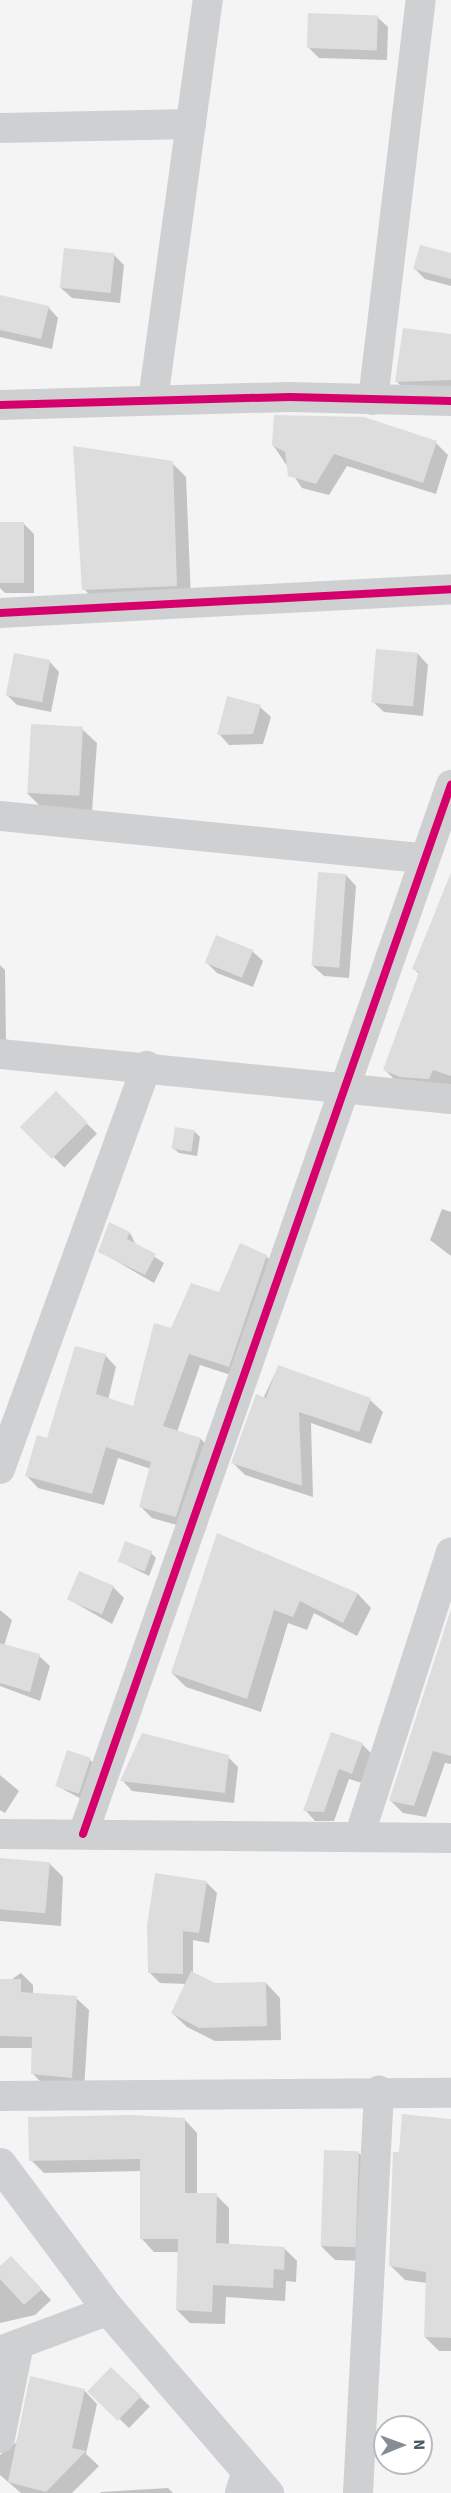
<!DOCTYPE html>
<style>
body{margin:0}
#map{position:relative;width:451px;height:2493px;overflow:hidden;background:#f4f4f4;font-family:"Source Sans 3",sans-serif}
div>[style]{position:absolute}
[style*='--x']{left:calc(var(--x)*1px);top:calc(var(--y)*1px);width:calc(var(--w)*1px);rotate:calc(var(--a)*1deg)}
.shadow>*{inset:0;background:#0003;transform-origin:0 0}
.building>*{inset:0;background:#ddddde;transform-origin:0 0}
.street>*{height:30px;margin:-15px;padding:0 15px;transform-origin:15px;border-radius:15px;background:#ced0d2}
.secondary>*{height:33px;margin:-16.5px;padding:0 16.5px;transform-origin:16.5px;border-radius:16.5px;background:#ced0d4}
.cycleway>*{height:8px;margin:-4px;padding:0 4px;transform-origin:4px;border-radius:4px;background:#d6006c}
span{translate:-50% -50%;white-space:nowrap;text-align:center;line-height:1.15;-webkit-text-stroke:4.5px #fff;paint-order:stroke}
.north{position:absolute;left:373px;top:2415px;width:60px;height:60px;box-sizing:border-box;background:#fff;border:2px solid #b7bbc0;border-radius:50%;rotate:89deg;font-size:16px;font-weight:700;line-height:24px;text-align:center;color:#4a5661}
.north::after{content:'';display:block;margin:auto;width:21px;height:27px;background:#868d94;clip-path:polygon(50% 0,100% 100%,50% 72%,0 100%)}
</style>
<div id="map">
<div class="shadow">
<i style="clip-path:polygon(377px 17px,388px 27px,387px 60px,319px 58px,309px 48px)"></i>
<i style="clip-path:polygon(451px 254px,451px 286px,425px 279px,415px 269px)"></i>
<i style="clip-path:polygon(114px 255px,124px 265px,120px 303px,72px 298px,61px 288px)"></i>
<i style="clip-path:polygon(0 296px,48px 307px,58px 318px,52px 349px,0 337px)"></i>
<i style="clip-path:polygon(451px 336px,451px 391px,407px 392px,397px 382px)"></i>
<i style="clip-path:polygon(436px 443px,448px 455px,436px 494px,347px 466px,329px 495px,302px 488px,273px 445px)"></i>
<i style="clip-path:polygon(172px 463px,186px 477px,191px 600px,98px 604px,84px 589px)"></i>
<i style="clip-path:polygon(0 523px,24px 524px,34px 534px,34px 593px,5px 593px,0 588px)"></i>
<i style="clip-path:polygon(418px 654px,428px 665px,423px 716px,384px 712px,373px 702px)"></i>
<i style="clip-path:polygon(49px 661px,59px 672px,51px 712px,17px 705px,6px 694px)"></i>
<i style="clip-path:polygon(260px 707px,271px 717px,263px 744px,229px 745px,219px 734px)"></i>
<i style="clip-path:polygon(82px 729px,97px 743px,92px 811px,41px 807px,27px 793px)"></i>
<i style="clip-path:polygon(346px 875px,356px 886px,349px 978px,324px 976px,313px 966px)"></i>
<i style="clip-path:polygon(446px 885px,451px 887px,451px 1084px,443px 1093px,399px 1084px,385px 1070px,420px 975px,414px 969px)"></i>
<i style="clip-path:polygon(252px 951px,263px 961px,253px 987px,217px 973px,207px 963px)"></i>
<i style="clip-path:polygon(0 965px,5px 970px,6px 1044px,0 1044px)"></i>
<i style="left:56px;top:1094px;width:57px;height:47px;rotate:44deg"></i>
<i style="clip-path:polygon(195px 1132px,200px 1137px,197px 1156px,179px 1153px,173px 1148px)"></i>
<i style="clip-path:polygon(442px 1209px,451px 1212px,451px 1256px,430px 1240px)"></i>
<i style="clip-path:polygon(130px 1233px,136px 1245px,164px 1263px,154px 1283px,99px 1251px)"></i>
<i style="clip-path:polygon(266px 1256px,278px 1268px,240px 1378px,200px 1365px,177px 1432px,201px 1439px,212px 1451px,188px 1528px,152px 1518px,141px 1507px,151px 1469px,118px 1458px,104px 1505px,38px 1488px,27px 1476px,105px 1355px,116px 1367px,108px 1400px,134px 1408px,172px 1330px)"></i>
<i style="clip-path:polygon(278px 1367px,370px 1400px,383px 1412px,371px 1444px,311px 1423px,313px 1497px,245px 1475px,233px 1463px)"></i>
<i style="clip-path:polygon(218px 1535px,358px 1594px,371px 1608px,357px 1636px,314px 1613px,307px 1630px,288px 1623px,261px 1712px,186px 1687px,172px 1673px)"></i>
<i style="clip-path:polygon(151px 1553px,156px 1558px,149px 1576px,119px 1561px)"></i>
<i style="clip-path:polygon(113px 1587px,124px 1598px,112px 1624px,68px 1599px)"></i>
<i style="clip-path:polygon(0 1610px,12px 1620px,4px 1646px,39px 1656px,50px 1666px,40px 1701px,0 1686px)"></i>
<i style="clip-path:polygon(451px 1648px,451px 1764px,445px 1763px,426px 1817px,403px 1813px,391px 1801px)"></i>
<i style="clip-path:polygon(332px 1733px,362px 1744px,372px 1754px,362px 1783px,349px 1779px,334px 1821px,315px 1821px,305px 1810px)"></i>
<i style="clip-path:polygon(228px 1757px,238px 1767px,234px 1803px,132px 1791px,122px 1780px)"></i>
<i style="clip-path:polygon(90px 1760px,101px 1770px,89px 1803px,57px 1786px)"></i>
<i style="clip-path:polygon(0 1775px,19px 1791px,5px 1813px,0 1810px)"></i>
<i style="clip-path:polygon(0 1859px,49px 1863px,63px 1877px,61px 1926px,0 1921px)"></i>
<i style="clip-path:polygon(206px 1882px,217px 1893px,209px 1943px,193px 1940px,193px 1973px,214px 1984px,266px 1983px,280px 1998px,281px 2040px,215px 2041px,187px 2027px,172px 2013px,187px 1984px,160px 1983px,150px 1973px)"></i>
<i style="clip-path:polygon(21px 1973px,33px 1985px,33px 1995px,76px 1998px,89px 2010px,84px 2090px,45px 2086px,32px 2073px,33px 2048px,0 2048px,0 1987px)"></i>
<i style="clip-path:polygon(185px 2120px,197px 2133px,197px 2195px,216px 2195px,229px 2208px,229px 2245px,284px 2248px,297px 2261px,296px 2282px,286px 2281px,285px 2301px,226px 2297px,225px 2324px,190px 2323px,177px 2310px,180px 2252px,154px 2252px,142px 2239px,142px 2171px,44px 2173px,31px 2160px)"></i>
<i style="clip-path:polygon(451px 2121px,451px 2351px,439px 2351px,425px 2337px,427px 2283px,405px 2280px,391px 2266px,401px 2154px)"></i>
<i style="clip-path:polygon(358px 2152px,372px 2167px,367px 2261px,335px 2260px,321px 2246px)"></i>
<i style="clip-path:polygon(0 2267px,21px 2268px,51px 2300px,35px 2315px,0 2323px)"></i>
<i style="left:111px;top:2369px;width:54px;height:30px;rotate:44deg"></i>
<i style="clip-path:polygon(84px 2390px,97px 2404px,86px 2454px,99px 2466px,72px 2493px,21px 2493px,0 2475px,0 2455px)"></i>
<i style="clip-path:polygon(168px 2488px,173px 2493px,100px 2493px,101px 2492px)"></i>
</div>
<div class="building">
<i style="left:308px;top:13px;width:70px;height:35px;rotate:2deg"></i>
<i style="clip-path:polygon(420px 245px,451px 253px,451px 279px,413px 269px)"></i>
<i style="left:64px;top:248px;width:51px;height:40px;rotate:6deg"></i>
<i style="clip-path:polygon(0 295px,49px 306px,41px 339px,0 330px)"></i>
<i style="clip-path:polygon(403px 328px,451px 334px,451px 380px,395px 382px)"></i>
<i style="clip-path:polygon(274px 415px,364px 417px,437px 441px,423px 483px,334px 454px,316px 484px,288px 476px,285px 452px,272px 445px)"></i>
<i style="clip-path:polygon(73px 446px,173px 461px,177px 586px,82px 590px)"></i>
<i style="left:0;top:522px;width:24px;height:61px"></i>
<i style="left:376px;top:649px;width:42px;height:54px;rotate:5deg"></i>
<i style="left:14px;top:653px;width:37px;height:43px;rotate:11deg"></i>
<i style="clip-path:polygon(227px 696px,261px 705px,253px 734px,217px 735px)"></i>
<i style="left:31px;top:724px;width:52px;height:69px;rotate:3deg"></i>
<i style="left:318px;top:872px;width:28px;height:94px;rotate:4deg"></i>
<i style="clip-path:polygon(451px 873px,451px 1076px,433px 1070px,429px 1079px,400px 1077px,383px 1070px,419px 972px,412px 969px)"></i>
<i style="left:216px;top:935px;width:40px;height:30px;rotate:22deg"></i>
<i style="left:56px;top:1091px;width:45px;height:51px;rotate:45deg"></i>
<i style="left:175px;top:1127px;width:20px;height:22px;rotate:9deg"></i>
<i style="clip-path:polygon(109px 1222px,130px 1232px,127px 1239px,156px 1254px,145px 1275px,98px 1252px)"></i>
<i style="clip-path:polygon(240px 1243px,267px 1255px,229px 1367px,189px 1354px,163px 1426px,201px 1438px,176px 1517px,139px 1507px,151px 1462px,106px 1447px,92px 1494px,25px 1476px,37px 1435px,47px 1438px,75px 1346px,106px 1354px,96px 1394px,133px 1406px,154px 1323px,171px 1328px,191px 1283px,219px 1292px)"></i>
<i style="clip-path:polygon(278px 1365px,371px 1398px,359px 1432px,299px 1412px,302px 1486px,231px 1463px,256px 1394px,266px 1398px)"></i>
<i style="clip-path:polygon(217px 1533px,358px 1593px,343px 1623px,300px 1601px,293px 1617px,274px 1610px,247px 1699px,171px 1673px)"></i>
<i style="left:125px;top:1541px;width:29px;height:22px;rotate:20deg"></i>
<i style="left:79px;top:1571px;width:38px;height:31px;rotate:23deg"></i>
<i style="clip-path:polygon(451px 1609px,451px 1756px,433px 1751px,414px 1806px,389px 1801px)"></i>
<i style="clip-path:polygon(0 1643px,40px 1654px,30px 1692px,0 1683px)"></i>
<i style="clip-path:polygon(331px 1732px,363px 1743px,352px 1774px,339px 1769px,324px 1812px,303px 1811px)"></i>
<i style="clip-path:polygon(142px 1733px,229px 1755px,225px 1793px,120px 1781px)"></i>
<i style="left:67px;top:1750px;width:25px;height:38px;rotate:18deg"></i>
<i style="left:0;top:1858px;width:50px;height:51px;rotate:5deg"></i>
<i style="clip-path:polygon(155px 1873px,207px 1881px,199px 1933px,183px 1931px,183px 1974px,148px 1973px,147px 1925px)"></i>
<i style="clip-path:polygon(191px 1971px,215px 1983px,266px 1982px,267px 2026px,199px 2028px,171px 2013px)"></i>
<i style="clip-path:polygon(0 1979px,21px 1979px,21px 1992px,77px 1996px,72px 2078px,31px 2074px,32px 2037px,0 2036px)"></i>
<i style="clip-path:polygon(402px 2114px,451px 2119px,451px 2338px,424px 2337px,426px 2272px,389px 2266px,393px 2152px,399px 2152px)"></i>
<i style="clip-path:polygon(132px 2115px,185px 2118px,185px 2193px,217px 2193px,216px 2243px,285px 2247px,284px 2270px,274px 2269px,273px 2288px,213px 2285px,212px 2312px,176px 2310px,178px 2239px,140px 2239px,140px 2159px,29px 2161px,28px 2117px)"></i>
<i style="left:324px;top:2150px;width:35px;height:96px;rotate:2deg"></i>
<i style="clip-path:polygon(11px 2256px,42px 2289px,24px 2305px,0 2279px,0 2266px)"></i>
<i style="left:111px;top:2367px;width:42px;height:34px;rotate:44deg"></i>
<i style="clip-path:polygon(30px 2376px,85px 2389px,72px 2448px,86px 2451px,46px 2492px,8px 2482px)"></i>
</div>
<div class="street">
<i style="--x:0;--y:128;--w:191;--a:-1.2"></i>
<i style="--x:153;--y:400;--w:404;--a:-82.2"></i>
<i style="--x:373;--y:400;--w:403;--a:-83.2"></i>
<i style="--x:0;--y:405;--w:290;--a:-1.6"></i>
<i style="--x:290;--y:397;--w:161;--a:1.4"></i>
<i style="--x:0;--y:613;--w:452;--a:-3"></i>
<i style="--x:0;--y:816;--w:426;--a:5.7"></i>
<i style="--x:0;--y:1054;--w:453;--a:5.7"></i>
<i style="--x:0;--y:1469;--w:429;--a:-70"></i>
<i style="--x:0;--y:1834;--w:451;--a:0.5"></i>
<i style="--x:83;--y:1834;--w:1112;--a:-70.67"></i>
<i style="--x:359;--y:1837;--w:299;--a:-72.1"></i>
<i style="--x:0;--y:2096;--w:451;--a:-0.4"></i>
<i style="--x:0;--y:2351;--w:116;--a:-20.6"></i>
<i style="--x:0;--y:2438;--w:96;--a:-78.6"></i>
<i style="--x:240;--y:2493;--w:24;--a:-73"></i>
<i style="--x:358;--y:2493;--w:403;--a:-87"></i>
</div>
<div class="secondary">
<i style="--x:0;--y:2164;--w:182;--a:53.3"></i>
<i style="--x:109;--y:2310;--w:242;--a:49.2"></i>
</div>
<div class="cycleway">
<i style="--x:0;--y:405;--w:290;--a:-1.6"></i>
<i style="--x:290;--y:397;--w:161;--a:1.4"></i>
<i style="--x:0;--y:613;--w:452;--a:-3"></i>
<i style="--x:83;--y:1834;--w:1112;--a:-70.67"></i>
</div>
<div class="north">N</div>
</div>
